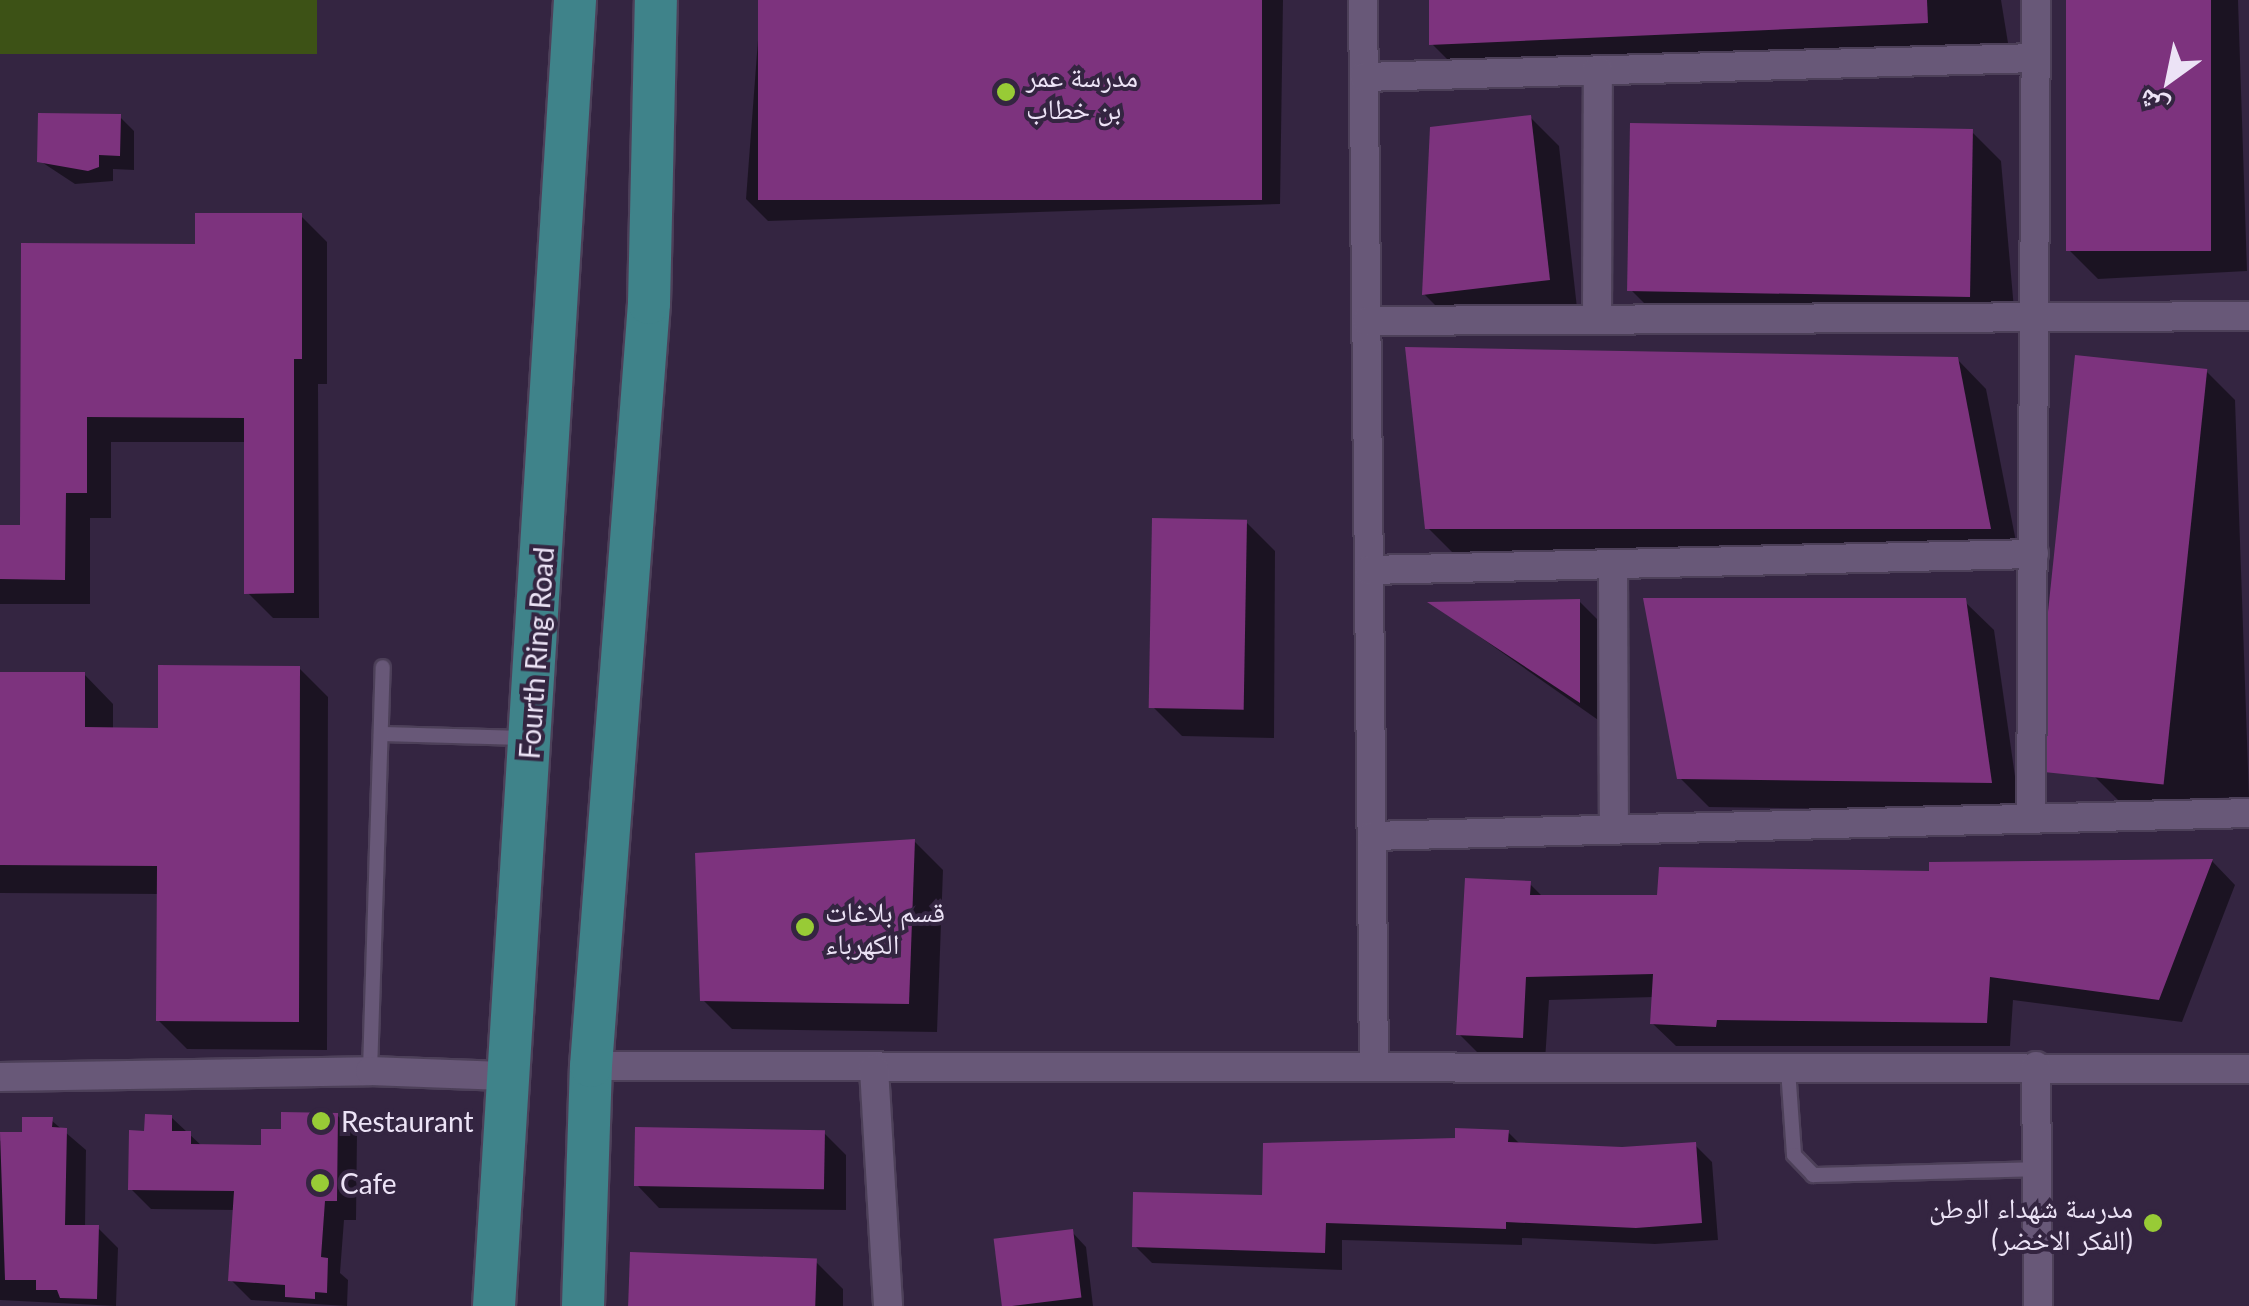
<!DOCTYPE html>
<meta charset="utf-8">
<style>
body{margin:0}
#map{position:relative;width:2249px;height:1306px;overflow:hidden;background:#342541;font-family:Lato,"Noto Naskh Arabic",sans-serif}
div>[style]{position:absolute}
[style*='--x']{left:calc(var(--x)*1px);top:calc(var(--y)*1px);width:calc(var(--w)*1px);rotate:calc(var(--a)*1deg)}
.green>*{inset:0;background:#3d5216;transform-origin:0 0}
.shadow>*{inset:0;background:#0007}
.building>*{inset:0;background:#7d337e;transform-origin:0 0}
.roads{filter:drop-shadow(2px 0 #4d4059) drop-shadow(-2px 0 #4d4059) drop-shadow(0 2px #4d4059) drop-shadow(0 -2px #4d4059)}
.service>*{height:14px;margin:-7px;padding:0 7px;transform-origin:7px;border-radius:7px;background:#685878}
.minor>*{height:28px;margin:-14px;padding:0 14px;transform-origin:14px;border-radius:14px;background:#685878}
.primary>*{height:42px;margin:-21px;padding:0 21px;transform-origin:21px;border-radius:21px;background:#3f838a}
.dots>*{width:28px;height:28px;translate:-50% -50%;box-sizing:border-box;border:5px solid #342541;border-radius:50%}
span{translate:-50% -50%;white-space:nowrap;text-align:center;line-height:1.15;-webkit-text-stroke:8px #342541;paint-order:stroke}
.poi-label{font-size:28px;color:#ece3f6}
.left{translate:0 -50%;text-align:left}
.right{translate:-100% -50%;text-align:right}
.street-label{font-size:28px;color:#ece3f6}
.north{position:absolute;left:2119px;top:30px;width:100px;height:100px;-webkit-text-stroke:8px #342541;paint-order:stroke;rotate:213deg;font-size:28px;font-weight:700;line-height:40px;text-align:center;color:#ece3f6}
.north::after{content:'';display:block;margin:auto;width:35px;height:45px;background:#ece3f6;clip-path:polygon(50% 0,100% 100%,50% 72%,0 100%)}
</style>
<div id="map">
<div class="green">
<i style="left:0;top:0;width:317px;height:54px"></i>
</div>
<div class="shadow">
<i style="clip-path:polygon(761px 0,1283px 0,1280px 204px,768px 221px,746px 199px)"></i>
<i style="clip-path:polygon(1432px 0,2001px 0,2009px 49px,1461px 73px,1432px 44px)"></i>
<i style="clip-path:polygon(2069px 0,2238px 0,2247px 271px,2098px 279px,2069px 250px)"></i>
<i style="clip-path:polygon(120px 117px,134px 131px,134px 170px,113px 169px,113px 181px,75px 184px,40px 161px)"></i>
<i style="clip-path:polygon(1530px 117px,1559px 146px,1577px 308px,1453px 323px,1424px 294px)"></i>
<i style="clip-path:polygon(1972px 132px,2001px 161px,2014px 309px,1660px 319px,1631px 290px)"></i>
<i style="clip-path:polygon(301px 216px,327px 242px,327px 384px,318px 384px,319px 618px,273px 618px,247px 592px,247px 442px,111px 442px,111px 518px,90px 518px,90px 604px,0 604px,0 527px,23px 527px,24px 245px,198px 247px)"></i>
<i style="clip-path:polygon(1957px 359px,1986px 389px,2019px 557px,1457px 557px,1428px 528px)"></i>
<i style="clip-path:polygon(2206px 371px,2235px 400px,2249px 797px,2119px 801px,2090px 772px)"></i>
<i style="clip-path:polygon(1246px 522px,1275px 551px,1274px 738px,1182px 736px,1153px 707px)"></i>
<i style="clip-path:polygon(1579px 601px,1601px 623px,1601px 722px,1433px 604px)"></i>
<i style="clip-path:polygon(1964px 601px,1994px 630px,2020px 811px,1709px 807px,1680px 778px)"></i>
<i style="clip-path:polygon(299px 668px,328px 697px,327px 1050px,187px 1049px,158px 1020px,159px 894px,0 893px,0 674px,84px 674px,113px 704px,113px 730px,160px 731px)"></i>
<i style="clip-path:polygon(914px 841px,943px 870px,937px 1032px,732px 1029px,703px 1000px)"></i>
<i style="clip-path:polygon(2212px 861px,2235px 885px,2182px 1022px,2013px 1000px,2010px 1046px,1676px 1046px,1652px 1023px,1654px 997px,1549px 1000px,1545px 1061px,1482px 1057px,1459px 1034px,1530px 884px,1543px 897px,1659px 898px)"></i>
<i style="clip-path:polygon(337px 1115px,357px 1135px,356px 1220px,344px 1220px,340px 1273px,348px 1280px,347px 1306px,251px 1300px,231px 1280px,235px 1210px,151px 1209px,131px 1189px,147px 1133px,171px 1117px,203px 1147px,264px 1148px,284px 1132px)"></i>
<i style="clip-path:polygon(51px 1120px,86px 1150px,85px 1228px,98px 1228px,118px 1248px,116px 1306px,0 1300px,0 1141px)"></i>
<i style="clip-path:polygon(1508px 1132px,1521px 1145px,1622px 1150px,1695px 1145px,1712px 1162px,1718px 1240px,1655px 1244px,1522px 1238px,1522px 1245px,1342px 1240px,1342px 1270px,1152px 1263px,1135px 1246px,1264px 1197px)"></i>
<i style="clip-path:polygon(824px 1133px,846px 1155px,846px 1210px,659px 1208px,637px 1185px)"></i>
<i style="clip-path:polygon(1072px 1232px,1086px 1247px,1093px 1306px,1005px 1306px,997px 1241px)"></i>
<i style="clip-path:polygon(816px 1262px,843px 1289px,843px 1306px,630px 1306px)"></i>
</div>
<div class="building">
<i style="left:758px;top:0;width:504px;height:200px"></i>
<i style="clip-path:polygon(1429px 0,1927px 0,1928px 23px,1429px 45px)"></i>
<i style="left:2066px;top:0;width:145px;height:251px"></i>
<i style="clip-path:polygon(38px 113px,121px 114px,120px 156px,99px 155px,99px 167px,88px 171px,37px 162px)"></i>
<i style="clip-path:polygon(1531px 115px,1550px 280px,1422px 295px,1430px 127px)"></i>
<i style="left:1630px;top:123px;width:343px;height:168px;rotate:1deg"></i>
<i style="clip-path:polygon(195px 213px,302px 213px,302px 359px,294px 359px,294px 593px,244px 594px,244px 418px,87px 417px,87px 493px,66px 493px,65px 580px,0 579px,0 525px,20px 525px,21px 243px,195px 244px)"></i>
<i style="clip-path:polygon(1405px 347px,1958px 357px,1991px 529px,1425px 529px)"></i>
<i style="left:2075px;top:355px;width:133px;height:418px;rotate:6deg"></i>
<i style="left:1152px;top:518px;width:95px;height:190px;rotate:1deg"></i>
<i style="clip-path:polygon(1643px 598px,1966px 598px,1992px 783px,1677px 779px)"></i>
<i style="clip-path:polygon(1580px 599px,1580px 703px,1427px 602px)"></i>
<i style="clip-path:polygon(158px 665px,300px 666px,299px 1022px,156px 1021px,157px 866px,0 865px,0 672px,85px 672px,85px 727px,158px 728px)"></i>
<i style="clip-path:polygon(915px 839px,909px 1004px,700px 1001px,695px 853px)"></i>
<i style="clip-path:polygon(2213px 859px,2159px 1000px,1990px 977px,1987px 1023px,1717px 1020px,1716px 1027px,1650px 1024px,1653px 974px,1526px 977px,1523px 1038px,1456px 1035px,1465px 878px,1531px 881px,1530px 895px,1657px 895px,1659px 867px,1929px 871px,1929px 862px)"></i>
<i style="clip-path:polygon(281px 1112px,338px 1113px,337px 1201px,325px 1201px,321px 1257px,328px 1258px,327px 1293px,315px 1292px,315px 1299px,285px 1297px,285px 1285px,228px 1281px,234px 1191px,128px 1190px,129px 1130px,144px 1131px,145px 1114px,172px 1115px,172px 1131px,191px 1131px,191px 1144px,261px 1145px,261px 1129px,281px 1129px)"></i>
<i style="clip-path:polygon(22px 1117px,53px 1117px,52px 1127px,67px 1128px,65px 1225px,99px 1225px,97px 1299px,60px 1298px,57px 1290px,36px 1290px,36px 1280px,5px 1280px,0 1132px,22px 1132px)"></i>
<i style="left:635px;top:1127px;width:190px;height:59px;rotate:1deg"></i>
<i style="clip-path:polygon(1455px 1128px,1509px 1130px,1508px 1142px,1622px 1147px,1696px 1142px,1702px 1223px,1636px 1228px,1506px 1222px,1506px 1229px,1326px 1223px,1325px 1253px,1132px 1247px,1133px 1192px,1262px 1195px,1263px 1143px,1455px 1138px)"></i>
<i style="left:1073px;top:1229px;width:69px;height:80px;rotate:83deg"></i>
<i style="left:630px;top:1252px;width:187px;height:54px;rotate:2deg"></i>
</div>
<div class="roads">
<div class="service">
<i style="--x:381;--y:734;--w:144;--a:1.6"></i>
<i style="--x:1788;--y:1069;--w:86;--a:86"></i>
<i style="--x:1794;--y:1155;--w:28;--a:46"></i>
<i style="--x:1813;--y:1175;--w:223;--a:-1.5"></i>
<i style="--x:370;--y:1071;--w:404;--a:-88.2"></i>
</div>
<div class="minor">
<i style="--x:1363;--y:0;--w:1067;--a:89.41"></i>
<i style="--x:1364;--y:77;--w:672;--a:-1.62"></i>
<i style="--x:1597;--y:319;--w:249;--a:-89.8"></i>
<i style="--x:1367;--y:321;--w:882;--a:-0.32"></i>
<i style="--x:1613;--y:564;--w:266;--a:89.8"></i>
<i style="--x:1369;--y:570;--w:665;--a:-1.38"></i>
<i style="--x:2031;--y:818;--w:818;--a:-89.65"></i>
<i style="--x:1372;--y:836;--w:877;--a:-1.5"></i>
<i style="--x:591;--y:1066;--w:1658;--a:0.1"></i>
<i style="--x:2036;--y:1066;--w:240;--a:89.5"></i>
<i style="--x:874;--y:1069;--w:237;--a:86.6"></i>
<i style="--x:0;--y:1077;--w:370;--a:-0.9"></i>
<i style="--x:370;--y:1071;--w:136;--a:2.1"></i>
</div>
<div class="primary">
<i style="--x:494;--y:1306;--w:1309;--a:-86.45"></i>
<i style="--x:583;--y:1306;--w:240;--a:-88.1"></i>
<i style="--x:591;--y:1066;--w:765;--a:-85.65"></i>
<i style="--x:649;--y:303;--w:303;--a:-88.7"></i>
</div>
</div>
<div class="dots">
<i style="left:1006px;top:92px;background:#98cb36"></i>
<i style="left:805px;top:927px;background:#98cb36"></i>
<i style="left:321px;top:1121px;background:#98cb36"></i>
<i style="left:320px;top:1183px;background:#98cb36"></i>
<i style="left:2153px;top:1223px;background:#98cb36"></i>
</div>
<div class="poi-label">
<span class="left" style="left:1026px;top:92px">مدرسة عمر<br>بن خطاب</span>
<span class="left" style="left:825px;top:927px">قسم بلاغات<br>الكهرباء</span>
<span class="left" style="left:341px;top:1121px">Restaurant</span>
<span class="left" style="left:340px;top:1183px">Cafe</span>
<span class="right" style="left:2133px;top:1223px">مدرسة شهداء الوطن<br>(الفكر الاخضر)</span>
</div>
<div class="street-label">
<span style="left:536px;top:653px;rotate:-86deg">Fourth Ring Road</span>
</div>
<div class="north">ش</div>
</div>
